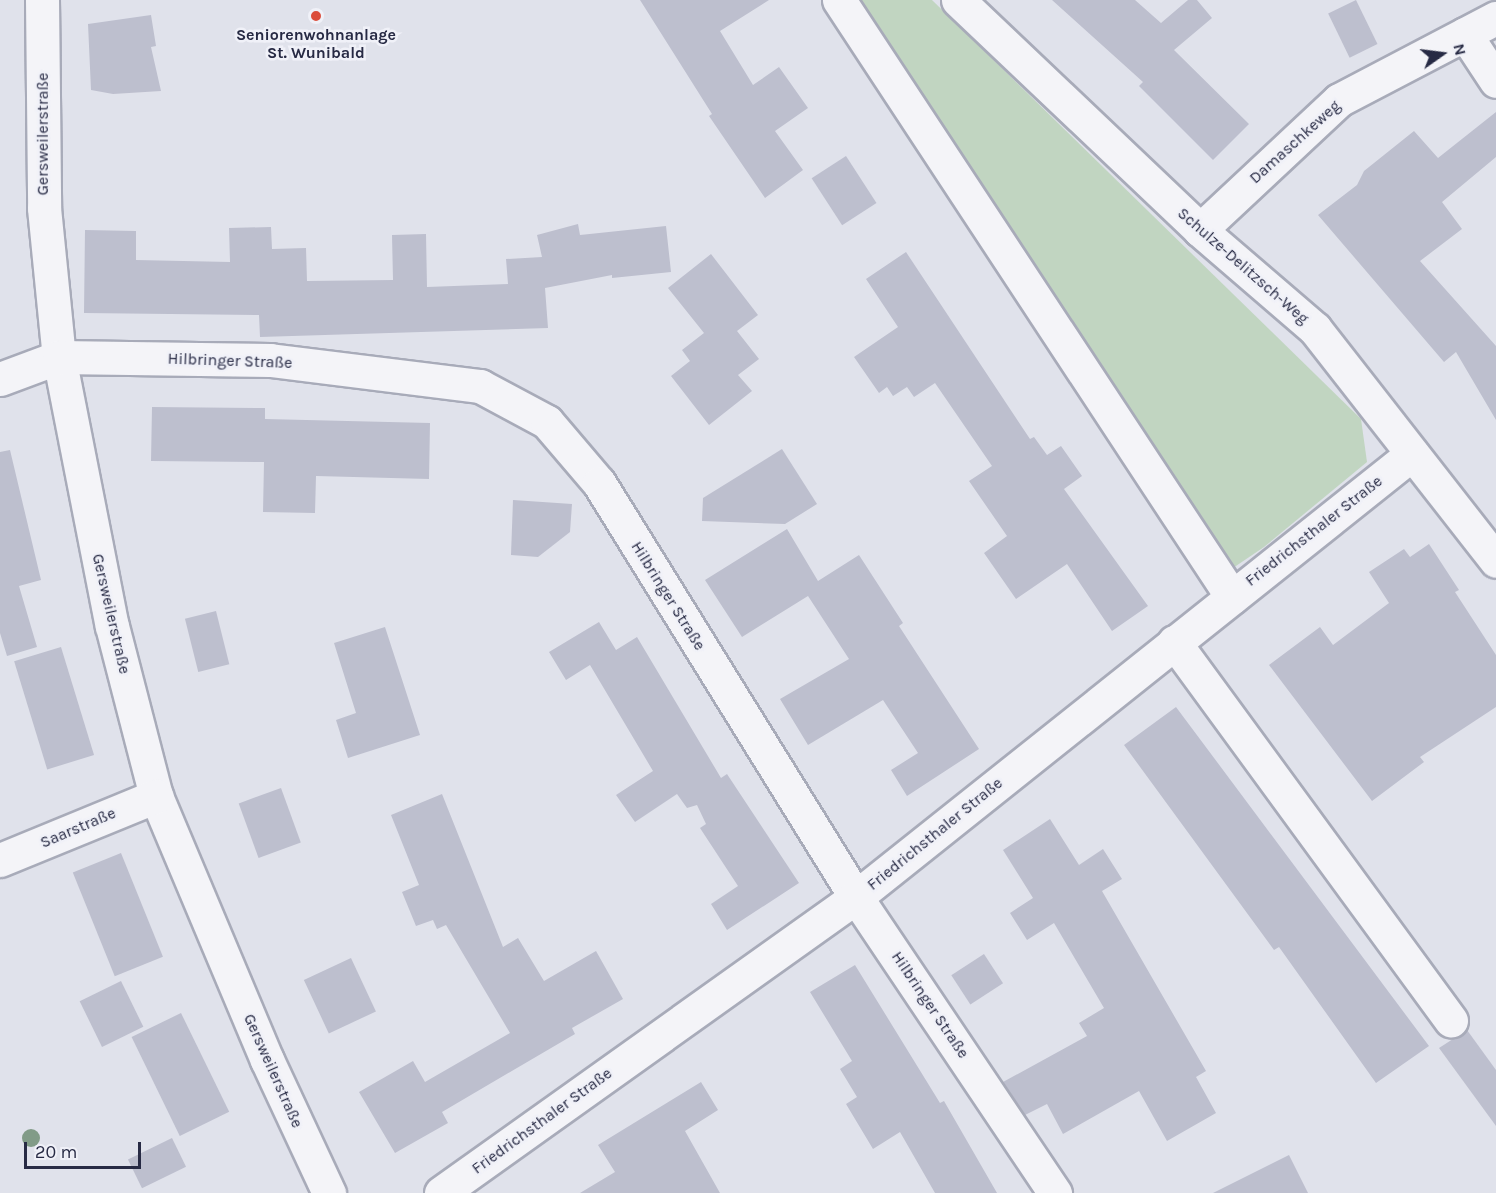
<!DOCTYPE html>
<meta charset="utf-8">
<style>
body{margin:0}
#map{position:relative;width:1496px;height:1193px;overflow:hidden;background:#e0e2eb;font-family:Karla,sans-serif}
div>[style]{position:absolute}
[style*='--x']{left:calc(var(--x)*1px);top:calc(var(--y)*1px);width:calc(var(--w)*1px);rotate:calc(var(--a)*1deg)}
.green>*{inset:0;background:#c1d5c1}
.building>*{inset:0;background:#bdbfce;transform-origin:0 0}
.roads{filter:drop-shadow(2px 0 #a8abb9) drop-shadow(-2px 0 #a8abb9) drop-shadow(0 2px #a8abb9) drop-shadow(0 -2px #a8abb9)}
.minor>*{height:33px;margin:-16.5px;padding:0 16.5px;transform-origin:16.5px;border-radius:16.5px;background:#f4f4f8}
.trees>*{width:18px;height:18px;margin:-9px;border-radius:50%;background:#819b87}
.dots>*{width:16px;height:16px;translate:-50% -50%;box-sizing:border-box;border:3px solid #f0f1f8;border-radius:50%}
span{translate:-50% -50%;white-space:nowrap;text-align:center;line-height:1.15;-webkit-text-stroke:5px #f0f1f8;paint-order:stroke}
.poi-label{font-size:16px;color:#272a44;font-weight:700}
.street-label{font-size:16px;color:#272a44}
.north{position:absolute;left:1412px;top:24px;width:60px;height:60px;-webkit-text-stroke:4px #f0f1f8;paint-order:stroke;rotate:76deg;font-size:16px;font-weight:700;line-height:24px;text-align:center;color:#272a44}
.north::after{content:'';display:block;margin:auto;width:21px;height:27px;background:#272a44;clip-path:polygon(50% 0,100% 100%,50% 72%,0 100%)}
.scale{position:absolute;left:24px;top:1142px;width:117px;height:27px;box-sizing:border-box;border:3px solid #272a44;border-top:0;padding-left:8px;font-size:18px;line-height:21px;white-space:nowrap;color:#272a44;-webkit-text-stroke:4px #f0f1f8;paint-order:stroke}
</style>
<div id="map">
<div class="green">
<i style="clip-path:polygon(851px 0,932px 0,1361px 419px,1367px 462px,1264px 547px,1230px 570px)"></i>
</div>
<div class="building">
<i style="clip-path:polygon(640px 0,769px 0,720px 31px,753px 85px,779px 67px,808px 108px,775px 131px,803px 170px,765px 198px,709px 116px,712px 114px)"></i>
<i style="clip-path:polygon(1052px 0,1135px 0,1161px 23px,1188px 0,1197px 0,1212px 18px,1174px 50px,1249px 124px,1213px 160px,1139px 86px,1143px 82px)"></i>
<i style="left:1356px;top:0;width:49px;height:31px;rotate:64deg"></i>
<i style="clip-path:polygon(151px 15px,156px 46px,151px 47px,161px 91px,113px 94px,91px 90px,88px 24px)"></i>
<i style="clip-path:polygon(1496px 112px,1496px 157px,1442px 202px,1462px 229px,1420px 261px,1496px 346px,1496px 420px,1456px 352px,1444px 362px,1318px 215px,1357px 185px,1364px 171px,1414px 131px,1438px 158px)"></i>
<i style="left:846px;top:156px;width:56px;height:41px;rotate:57deg"></i>
<i style="clip-path:polygon(578px 224px,580px 235px,666px 226px,671px 272px,612px 278px,612px 275px,545px 288px,548px 328px,260px 337px,259px 315px,84px 313px,85px 230px,136px 231px,136px 260px,230px 262px,229px 228px,271px 227px,272px 249px,306px 248px,307px 281px,393px 280px,392px 235px,426px 234px,427px 287px,508px 284px,506px 259px,542px 257px,537px 235px)"></i>
<i style="clip-path:polygon(906px 252px,1030px 439px,1034px 437px,1047px 455px,1061px 446px,1082px 476px,1064px 489px,1148px 606px,1112px 631px,1067px 564px,1016px 599px,984px 553px,1007px 536px,969px 481px,992px 466px,935px 383px,914px 397px,907px 387px,893px 396px,887px 387px,879px 393px,854px 357px,898px 327px,866px 279px)"></i>
<i style="clip-path:polygon(711px 254px,758px 315px,737px 331px,759px 359px,738px 375px,752px 391px,709px 425px,671px 376px,690px 361px,682px 350px,704px 333px,668px 288px)"></i>
<i style="clip-path:polygon(152px 407px,265px 408px,265px 419px,430px 423px,429px 479px,316px 476px,315px 513px,263px 512px,264px 462px,151px 461px)"></i>
<i style="clip-path:polygon(782px 449px,817px 504px,785px 524px,702px 521px,703px 498px)"></i>
<i style="clip-path:polygon(10px 450px,41px 580px,19px 586px,37px 647px,7px 656px,0 633px,0 452px)"></i>
<i style="clip-path:polygon(513px 500px,572px 504px,570px 532px,538px 557px,511px 555px)"></i>
<i style="clip-path:polygon(787px 529px,818px 581px,859px 555px,903px 623px,899px 626px,979px 749px,907px 796px,891px 770px,918px 753px,883px 700px,808px 745px,780px 699px,849px 659px,808px 596px,742px 637px,705px 580px)"></i>
<i style="clip-path:polygon(1429px 544px,1459px 590px,1455px 592px,1496px 655px,1496px 707px,1420px 757px,1424px 762px,1372px 801px,1269px 665px,1320px 627px,1333px 645px,1389px 603px,1369px 572px,1404px 549px,1410px 557px)"></i>
<i style="left:216px;top:611px;width:55px;height:32px;rotate:76deg"></i>
<i style="clip-path:polygon(599px 622px,616px 650px,637px 637px,721px 778px,727px 774px,799px 883px,727px 930px,711px 904px,738px 886px,700px 828px,706px 824px,697px 805px,687px 808px,677px 794px,635px 822px,616px 795px,653px 771px,590px 665px,566px 680px,549px 652px)"></i>
<i style="clip-path:polygon(385px 627px,420px 735px,348px 758px,336px 720px,356px 713px,334px 643px)"></i>
<i style="left:61px;top:647px;width:113px;height:49px;rotate:73deg"></i>
<i style="clip-path:polygon(1176px 707px,1429px 1046px,1376px 1083px,1279px 947px,1274px 950px,1124px 745px)"></i>
<i style="left:281px;top:788px;width:58px;height:45px;rotate:70deg"></i>
<i style="clip-path:polygon(442px 794px,503px 947px,518px 938px,544px 981px,596px 951px,623px 999px,572px 1028px,575px 1034px,442px 1112px,448px 1123px,395px 1153px,359px 1092px,413px 1061px,425px 1082px,510px 1033px,446px 925px,437px 929px,433px 920px,416px 926px,402px 892px,419px 885px,391px 815px)"></i>
<i style="clip-path:polygon(1050px 819px,1079px 865px,1103px 849px,1122px 879px,1102px 891px,1206px 1071px,1196px 1077px,1216px 1113px,1167px 1141px,1139px 1091px,1063px 1134px,1047px 1104px,1025px 1115px,1003px 1082px,1087px 1036px,1079px 1023px,1104px 1008px,1054px 923px,1027px 940px,1010px 913px,1033px 898px,1003px 850px)"></i>
<i style="left:121px;top:853px;width:112px;height:52px;rotate:68deg"></i>
<i style="left:984px;top:954px;width:35px;height:39px;rotate:57deg"></i>
<i style="left:351px;top:958px;width:59px;height:52px;rotate:65deg"></i>
<i style="clip-path:polygon(855px 965px,940px 1103px,944px 1101px,997px 1193px,935px 1193px,900px 1132px,873px 1149px,846px 1104px,857px 1097px,840px 1069px,852px 1061px,810px 992px)"></i>
<i style="left:121px;top:981px;width:51px;height:46px;rotate:64deg"></i>
<i style="left:181px;top:1013px;width:110px;height:55px;rotate:64deg"></i>
<i style="clip-path:polygon(1467px 1030px,1496px 1070px,1496px 1126px,1439px 1048px)"></i>
<i style="clip-path:polygon(701px 1082px,718px 1110px,685px 1131px,720px 1193px,580px 1193px,615px 1172px,598px 1145px)"></i>
<i style="left:172px;top:1138px;width:32px;height:49px;rotate:64deg"></i>
<i style="clip-path:polygon(1289px 1155px,1308px 1193px,1213px 1193px)"></i>
</div>
<div class="roads">
<div class="minor">
<i style="--x:42;--y:0;--w:208;--a:89.4"></i>
<i style="--x:44;--y:208;--w:150;--a:84.3"></i>
<i style="--x:59;--y:357;--w:274;--a:78.9"></i>
<i style="--x:112;--y:626;--w:176;--a:75.5"></i>
<i style="--x:156;--y:796;--w:286;--a:67.2"></i>
<i style="--x:267;--y:1060;--w:147;--a:65"></i>
<i style="--x:839;--y:0;--w:715;--a:56.64"></i>
<i style="--x:958;--y:0;--w:334;--a:43.5"></i>
<i style="--x:1200;--y:230;--w:152;--a:40.7"></i>
<i style="--x:1315;--y:329;--w:294;--a:52"></i>
<i style="--x:1465;--y:34;--w:56;--a:56.6"></i>
<i style="--x:1200;--y:230;--w:190;--a:-43.1"></i>
<i style="--x:1339;--y:100;--w:177;--a:-27.6"></i>
<i style="--x:0;--y:379;--w:63;--a:-20.4"></i>
<i style="--x:59;--y:357;--w:211;--a:0.8"></i>
<i style="--x:270;--y:360;--w:212;--a:7.1"></i>
<i style="--x:480;--y:386;--w:76;--a:28.2"></i>
<i style="--x:547;--y:422;--w:80;--a:49.6"></i>
<i style="--x:599;--y:483;--w:487;--a:58.2"></i>
<i style="--x:856;--y:897;--w:357;--a:56.1"></i>
<i style="--x:1174;--y:642;--w:469;--a:53.8"></i>
<i style="--x:0;--y:860;--w:169;--a:-22.3"></i>
<i style="--x:441;--y:1193;--w:510;--a:-35.5"></i>
<i style="--x:856;--y:897;--w:711;--a:-38.55"></i>
</div>
</div>
<div class="trees">
<i style="left:31px;top:1138px"></i>
</div>
<div class="dots">
<i style="left:316px;top:16px;background:#db4c3a"></i>
</div>
<div class="poi-label">
<span style="left:316px;top:44px">Seniorenwohnanlage<br>St. Wunibald</span>
</div>
<div class="street-label">
<span style="left:43px;top:134px;rotate:-90deg">Gersweilerstraße</span>
<span style="left:1295px;top:142px;rotate:-42deg">Damaschkeweg</span>
<span style="left:1243px;top:266px;rotate:41deg">Schulze-Delitzsch-Weg</span>
<span style="left:230px;top:361px;rotate:2deg">Hilbringer Straße</span>
<span style="left:1314px;top:531px;rotate:-38deg">Friedrichsthaler Straße</span>
<span style="left:668px;top:596px;rotate:58deg">Hilbringer Straße</span>
<span style="left:111px;top:614px;rotate:77deg">Gersweilerstraße</span>
<span style="left:78px;top:828px;rotate:-23deg">Saarstraße</span>
<span style="left:935px;top:834px;rotate:-39deg">Friedrichsthaler Straße</span>
<span style="left:930px;top:1005px;rotate:56deg">Hilbringer Straße</span>
<span style="left:273px;top:1071px;rotate:66deg">Gersweilerstraße</span>
<span style="left:542px;top:1121px;rotate:-36deg">Friedrichsthaler Straße</span>
</div>
<div class="north">N</div>
<div class="scale">20 m</div>
</div>
